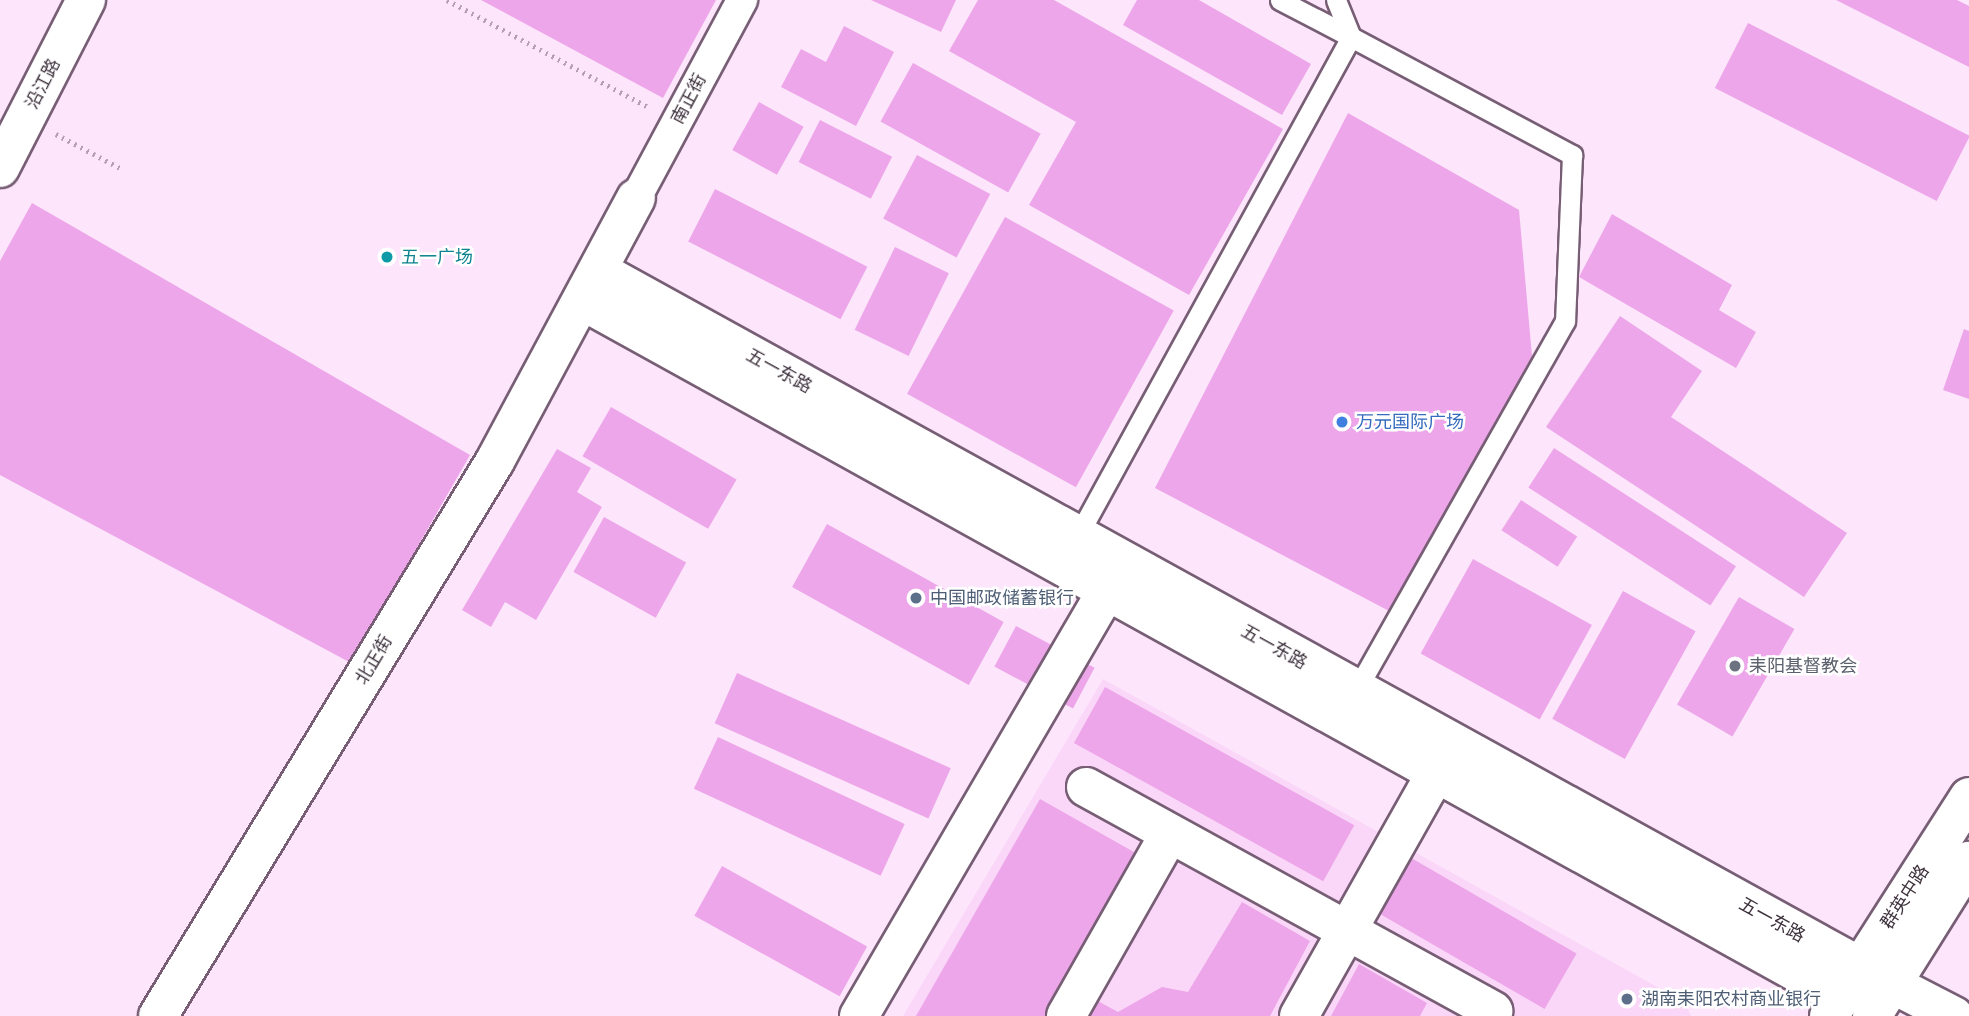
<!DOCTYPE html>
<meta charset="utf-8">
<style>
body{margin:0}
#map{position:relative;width:1969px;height:1016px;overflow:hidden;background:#fde6fb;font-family:"Fira Sans","Noto Sans SC",sans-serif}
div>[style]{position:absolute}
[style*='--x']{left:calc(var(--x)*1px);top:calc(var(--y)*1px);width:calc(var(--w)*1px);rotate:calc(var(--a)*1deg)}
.built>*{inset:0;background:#fad7f8}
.building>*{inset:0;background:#eda6e9;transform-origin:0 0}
.path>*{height:4.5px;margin-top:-2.25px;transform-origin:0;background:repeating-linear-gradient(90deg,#b3a0b2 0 2px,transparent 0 7px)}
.roads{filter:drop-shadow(2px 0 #775e75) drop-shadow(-2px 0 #775e75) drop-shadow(0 2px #775e75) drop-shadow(0 -2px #775e75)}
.service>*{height:19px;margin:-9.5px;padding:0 9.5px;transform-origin:9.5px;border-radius:9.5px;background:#fff}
.pedestrian>*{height:30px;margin:-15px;padding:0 15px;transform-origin:15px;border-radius:15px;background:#fff}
.minor>*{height:38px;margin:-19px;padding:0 19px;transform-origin:19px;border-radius:19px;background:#fff}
.tertiary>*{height:38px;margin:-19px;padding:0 19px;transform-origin:19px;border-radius:19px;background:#fff}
.secondary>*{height:38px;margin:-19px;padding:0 19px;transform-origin:19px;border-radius:19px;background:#fff}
.dots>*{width:19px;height:19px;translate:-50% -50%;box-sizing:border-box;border:4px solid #fff;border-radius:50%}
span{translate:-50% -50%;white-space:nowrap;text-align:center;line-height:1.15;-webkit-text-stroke:5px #fff;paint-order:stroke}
.street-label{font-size:18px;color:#3e323d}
.culture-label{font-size:18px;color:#0d838f}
.left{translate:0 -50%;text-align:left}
.shop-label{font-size:18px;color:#366cbe}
.service-label{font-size:18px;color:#4e5e75}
.worship-label{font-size:18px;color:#5b616d}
</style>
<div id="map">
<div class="built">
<i style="clip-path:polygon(1103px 679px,1686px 1003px,1691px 1016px,903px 1016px)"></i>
</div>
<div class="building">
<i style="clip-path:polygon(481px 0,716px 0,663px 98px)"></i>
<i style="clip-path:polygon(871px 0,956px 0,941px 32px)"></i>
<i style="clip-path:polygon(978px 0,1054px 0,1283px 129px,1189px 295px,1029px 205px,1076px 122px,949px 51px)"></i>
<i style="clip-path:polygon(1137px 0,1199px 0,1311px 64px,1282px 115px,1123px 25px)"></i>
<i style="clip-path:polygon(1836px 0,1957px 0,1969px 6px,1969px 67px)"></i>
<i style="left:1748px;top:23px;width:249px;height:73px;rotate:27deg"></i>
<i style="clip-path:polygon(844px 26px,894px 52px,856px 126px,781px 87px,801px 49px,826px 62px)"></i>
<i style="left:913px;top:63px;width:146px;height:67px;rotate:29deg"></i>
<i style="left:759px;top:102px;width:51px;height:55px;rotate:29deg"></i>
<i style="clip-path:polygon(1348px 113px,1519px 210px,1532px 356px,1391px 612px,1155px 488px)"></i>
<i style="left:820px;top:120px;width:81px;height:47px;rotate:27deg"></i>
<i style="left:917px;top:155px;width:83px;height:72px;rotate:28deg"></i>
<i style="left:715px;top:189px;width:171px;height:59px;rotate:27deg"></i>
<i style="clip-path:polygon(32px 203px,470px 455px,351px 663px,0 475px,0 261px)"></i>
<i style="clip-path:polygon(1612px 214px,1732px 285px,1719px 310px,1756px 332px,1736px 368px,1579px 277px)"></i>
<i style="left:1005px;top:217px;width:193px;height:202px;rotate:29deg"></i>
<i style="left:895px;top:247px;width:60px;height:92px;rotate:26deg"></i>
<i style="clip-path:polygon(1620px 316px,1702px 371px,1671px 417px,1847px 533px,1804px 597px,1546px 427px)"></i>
<i style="clip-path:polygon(1964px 329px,1969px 331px,1969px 399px,1943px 390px)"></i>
<i style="left:611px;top:407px;width:145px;height:57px;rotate:30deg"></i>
<i style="left:1554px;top:448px;width:217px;height:47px;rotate:33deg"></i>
<i style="clip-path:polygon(557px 449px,591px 468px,577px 492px,602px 507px,536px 620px,505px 602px,491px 627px,462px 610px)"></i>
<i style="left:1521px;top:500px;width:67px;height:36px;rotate:33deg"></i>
<i style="left:604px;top:517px;width:94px;height:63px;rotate:29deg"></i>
<i style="left:827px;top:524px;width:202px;height:72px;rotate:29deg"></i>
<i style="left:1473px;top:559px;width:136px;height:108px;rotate:29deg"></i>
<i style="left:1623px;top:591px;width:83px;height:146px;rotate:29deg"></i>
<i style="left:1739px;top:597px;width:64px;height:124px;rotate:30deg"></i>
<i style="left:1016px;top:626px;width:89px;height:46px;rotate:28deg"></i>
<i style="left:737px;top:673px;width:234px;height:55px;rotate:24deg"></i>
<i style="left:1105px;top:687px;width:285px;height:64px;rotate:29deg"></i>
<i style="left:718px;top:737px;width:206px;height:57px;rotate:25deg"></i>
<i style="clip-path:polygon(1040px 799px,1141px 856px,1051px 1016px,916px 1016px)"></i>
<i style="left:1406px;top:855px;width:197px;height:64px;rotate:30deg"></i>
<i style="left:722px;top:866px;width:166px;height:57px;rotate:29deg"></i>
<i style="clip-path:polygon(1242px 902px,1310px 941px,1270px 1016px,1086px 1016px,1096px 1000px,1118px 1012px,1162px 987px,1188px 992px)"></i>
<i style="clip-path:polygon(1359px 964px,1427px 1003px,1420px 1016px,1331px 1016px)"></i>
</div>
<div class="path">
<i style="--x:447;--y:0;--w:228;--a:28"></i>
<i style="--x:56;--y:134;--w:72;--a:28"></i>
</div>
<div class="roads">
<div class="service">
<i style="--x:1336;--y:0;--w:40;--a:68"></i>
<i style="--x:1351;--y:37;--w:251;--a:28.1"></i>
<i style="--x:1572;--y:155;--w:166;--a:92.4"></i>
<i style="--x:1565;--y:321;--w:426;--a:119.5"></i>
<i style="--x:1077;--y:537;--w:570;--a:-61.28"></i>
<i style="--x:1351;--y:37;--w:80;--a:-152.5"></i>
</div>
<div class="pedestrian">
<i style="--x:636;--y:198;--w:225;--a:-61.8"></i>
</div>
<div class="minor">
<i style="--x:1086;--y:787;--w:465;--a:28.8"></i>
<i style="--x:158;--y:1016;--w:649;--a:-58.73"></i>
<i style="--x:495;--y:461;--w:298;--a:-61.8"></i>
<i style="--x:859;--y:1016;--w:524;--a:-59.77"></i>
<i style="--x:1066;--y:1016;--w:210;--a:-60.4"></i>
<i style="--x:1299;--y:1016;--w:311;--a:-60.6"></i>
</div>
<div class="tertiary">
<i style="--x:0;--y:168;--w:189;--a:-62.9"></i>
<i style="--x:599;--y:271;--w:1441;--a:28.88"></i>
<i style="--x:583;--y:301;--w:1438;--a:28.95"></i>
</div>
<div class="secondary">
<i style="--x:1869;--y:972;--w:96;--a:27.4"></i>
<i style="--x:1829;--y:1016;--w:260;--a:-57.4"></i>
<i style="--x:1872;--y:1016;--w:183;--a:-58"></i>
</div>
</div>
<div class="dots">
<i style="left:387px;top:257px;background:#0f9aa8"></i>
<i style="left:1342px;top:422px;background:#3f7fe0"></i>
<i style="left:916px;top:598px;background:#5c6f8a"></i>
<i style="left:1735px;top:666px;background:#6b7280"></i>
<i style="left:1627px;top:999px;background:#5c6f8a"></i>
</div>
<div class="street-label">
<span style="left:43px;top:84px;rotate:-63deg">沿江路</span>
<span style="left:689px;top:99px;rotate:-62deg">南正街</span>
<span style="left:779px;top:371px;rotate:29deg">五一东路</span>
<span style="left:1274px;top:647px;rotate:29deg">五一东路</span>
<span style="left:374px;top:660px;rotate:-59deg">北正街</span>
<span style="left:1905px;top:897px;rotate:-57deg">群英中路</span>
<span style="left:1772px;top:920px;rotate:29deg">五一东路</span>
</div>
<div class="culture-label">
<span class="left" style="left:401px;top:257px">五一广场</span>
</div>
<div class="shop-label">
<span class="left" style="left:1356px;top:422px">万元国际广场</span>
</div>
<div class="service-label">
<span class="left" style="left:930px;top:598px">中国邮政储蓄银行</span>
<span class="left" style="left:1641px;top:999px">湖南耒阳农村商业银行</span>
</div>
<div class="worship-label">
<span class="left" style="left:1749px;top:666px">耒阳基督教会</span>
</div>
</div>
